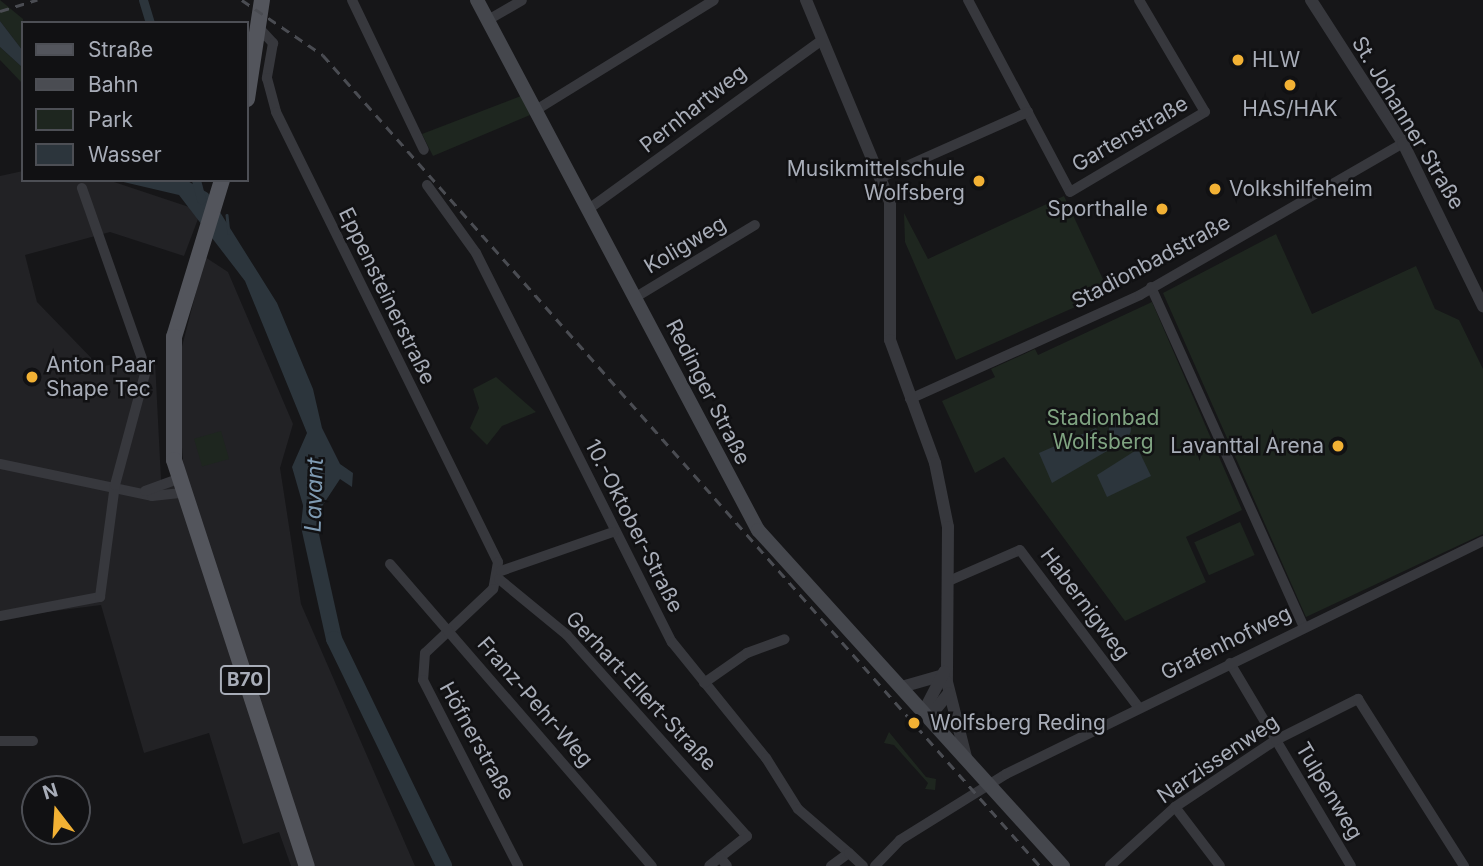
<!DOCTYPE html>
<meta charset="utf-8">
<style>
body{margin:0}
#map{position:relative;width:1483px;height:866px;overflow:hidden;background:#161618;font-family:Inter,sans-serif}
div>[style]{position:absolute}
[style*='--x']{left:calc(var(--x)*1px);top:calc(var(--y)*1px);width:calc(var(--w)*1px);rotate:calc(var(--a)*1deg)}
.built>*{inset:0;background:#222225}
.green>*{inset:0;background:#1e261f;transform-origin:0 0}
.water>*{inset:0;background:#2c353c}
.round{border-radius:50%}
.stream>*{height:2.5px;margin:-1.25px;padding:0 1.25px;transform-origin:1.25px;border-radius:1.25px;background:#2c353c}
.canal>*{height:9px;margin:-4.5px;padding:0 4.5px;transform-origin:4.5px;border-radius:4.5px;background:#2c353c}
.river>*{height:16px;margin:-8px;padding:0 8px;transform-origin:8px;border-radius:8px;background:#2c353c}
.minor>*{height:10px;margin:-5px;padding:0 5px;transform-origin:5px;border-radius:5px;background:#37383d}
.tertiary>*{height:12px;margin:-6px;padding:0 6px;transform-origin:6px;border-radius:6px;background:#37383d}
.secondary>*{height:14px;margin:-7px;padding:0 7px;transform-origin:7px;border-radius:7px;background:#45474d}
.primary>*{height:16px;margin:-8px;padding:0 8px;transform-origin:8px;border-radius:8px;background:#53555c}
.rail>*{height:2.5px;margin-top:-1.25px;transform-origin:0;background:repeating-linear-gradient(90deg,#4a4c52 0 9px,transparent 0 16px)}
.dots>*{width:19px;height:19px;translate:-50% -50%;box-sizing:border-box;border:4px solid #111113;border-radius:50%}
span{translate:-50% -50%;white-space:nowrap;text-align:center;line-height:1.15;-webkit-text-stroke:5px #111113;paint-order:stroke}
.shield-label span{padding:2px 5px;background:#111113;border:2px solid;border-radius:5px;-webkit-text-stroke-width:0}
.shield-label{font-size:19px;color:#a8adb8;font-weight:700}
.poi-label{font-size:21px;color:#a8adb8}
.left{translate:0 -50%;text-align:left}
.right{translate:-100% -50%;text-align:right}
.street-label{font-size:21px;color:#a8adb8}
.park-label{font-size:21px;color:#7fa381}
.water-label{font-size:23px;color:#7f9bb3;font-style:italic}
.legend{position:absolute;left:21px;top:21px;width:228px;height:161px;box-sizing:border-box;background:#111113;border:2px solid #4d4f55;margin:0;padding:9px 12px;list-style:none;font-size:21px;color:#a8adb8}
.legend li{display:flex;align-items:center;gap:14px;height:35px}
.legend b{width:35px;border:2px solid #4d4f55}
.north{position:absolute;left:21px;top:775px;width:70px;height:70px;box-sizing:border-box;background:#111113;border:2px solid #4d4f55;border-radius:50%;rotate:343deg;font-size:19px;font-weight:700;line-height:28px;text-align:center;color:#a8adb8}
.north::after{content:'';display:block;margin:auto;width:24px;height:32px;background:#f2b134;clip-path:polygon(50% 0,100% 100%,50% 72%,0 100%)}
</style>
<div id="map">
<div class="built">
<i style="clip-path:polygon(23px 171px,23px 180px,108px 180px,201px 211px,184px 256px,110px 232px,25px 255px,37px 302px,100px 367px,143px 357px,155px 361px,161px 480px,184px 473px,176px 370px,205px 257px,228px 272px,293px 424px,280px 468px,301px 604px,415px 866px,291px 866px,279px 832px,243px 844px,209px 733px,144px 753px,101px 605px,0 618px,0 176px)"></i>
</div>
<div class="green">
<i style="clip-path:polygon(0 0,23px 19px,23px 51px,0 21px)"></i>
<i style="clip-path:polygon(0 47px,23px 68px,23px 84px,0 60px)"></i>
<i style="clip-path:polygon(521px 96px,530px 115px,433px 156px,422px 134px)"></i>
<i style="clip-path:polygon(1064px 196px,1109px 292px,956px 360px,905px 242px,904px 213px,928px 259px)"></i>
<i style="clip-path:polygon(1276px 234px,1312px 314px,1416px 266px,1435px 309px,1459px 320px,1483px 369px,1483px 534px,1306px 617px,1163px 293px)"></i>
<i style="clip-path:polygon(1152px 302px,1242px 510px,1186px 537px,1206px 582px,1125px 621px,1004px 457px,975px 473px,942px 401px,995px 377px,991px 369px,1035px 349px,1038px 355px)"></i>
<i style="clip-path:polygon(496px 377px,536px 412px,502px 426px,487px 445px,470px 428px,479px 408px,473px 389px)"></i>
<i style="left:221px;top:431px;width:29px;height:28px;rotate:74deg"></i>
<i style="left:1240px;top:522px;width:36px;height:50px;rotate:66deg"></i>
<i style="clip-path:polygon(889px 732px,926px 777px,936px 779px,935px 790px,925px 789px,928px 783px,894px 745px,884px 743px)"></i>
</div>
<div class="water">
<i style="clip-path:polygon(0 21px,23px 51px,23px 68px,0 47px)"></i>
<i style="clip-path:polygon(115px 180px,186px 180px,208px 193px,277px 303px,313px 389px,322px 428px,340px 464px,353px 473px,352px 487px,340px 479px,309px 526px,292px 467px,307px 433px,245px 281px,179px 195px)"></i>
<i class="round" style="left:1109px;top:418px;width:22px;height:22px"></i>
<i style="clip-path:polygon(1096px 428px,1107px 451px,1052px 483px,1039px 453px)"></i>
<i style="clip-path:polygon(1138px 449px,1151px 476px,1107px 497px,1097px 475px)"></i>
</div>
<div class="stream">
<i style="--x:227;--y:215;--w:18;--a:84"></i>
</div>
<div class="canal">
<i style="--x:143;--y:0;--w:24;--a:73"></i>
<i style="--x:196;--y:180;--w:20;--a:75"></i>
</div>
<div class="river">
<i style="--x:311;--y:507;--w:19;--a:96"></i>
<i style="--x:309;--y:526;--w:116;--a:77.5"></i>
<i style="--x:334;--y:639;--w:252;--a:64.1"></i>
</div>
<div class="minor">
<i style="--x:352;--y:0;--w:166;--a:64.4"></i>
<i style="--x:968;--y:0;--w:217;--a:62"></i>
<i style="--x:1070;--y:192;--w:157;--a:-30.7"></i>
<i style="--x:1205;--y:112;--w:130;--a:-120.5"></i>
<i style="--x:488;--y:20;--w:39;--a:-30"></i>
<i style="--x:259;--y:28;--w:21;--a:47"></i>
<i style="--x:273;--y:43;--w:36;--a:100"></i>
<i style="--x:267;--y:78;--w:35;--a:75"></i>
<i style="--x:276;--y:112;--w:502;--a:63.74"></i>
<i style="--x:498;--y:562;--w:27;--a:100"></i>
<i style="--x:493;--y:589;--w:93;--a:136.7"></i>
<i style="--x:425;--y:653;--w:27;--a:94"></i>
<i style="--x:423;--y:680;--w:209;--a:62.9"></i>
<i style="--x:536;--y:110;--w:209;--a:-31.7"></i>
<i style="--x:882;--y:177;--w:160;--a:-24"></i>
<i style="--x:427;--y:185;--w:84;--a:54.2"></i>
<i style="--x:476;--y:253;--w:436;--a:63.3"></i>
<i style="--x:672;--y:642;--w:149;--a:51"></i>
<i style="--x:766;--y:758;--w:60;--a:57.9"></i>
<i style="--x:798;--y:809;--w:67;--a:40.8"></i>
<i style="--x:590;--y:208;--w:285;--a:-35.9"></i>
<i style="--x:1151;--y:287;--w:372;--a:65.8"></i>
<i style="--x:636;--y:297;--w:139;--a:-31.2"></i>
<i style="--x:910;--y:399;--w:252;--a:-24.3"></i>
<i style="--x:1140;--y:295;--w:304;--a:-30"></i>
<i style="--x:0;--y:464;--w:155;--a:11.9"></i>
<i style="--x:152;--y:496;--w:30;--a:-6"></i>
<i style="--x:145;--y:491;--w:35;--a:-20"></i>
<i style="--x:390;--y:564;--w:400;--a:49.1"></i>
<i style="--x:501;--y:571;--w:119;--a:-19.2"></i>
<i style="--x:499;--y:579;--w:88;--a:39.5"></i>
<i style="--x:567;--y:635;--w:270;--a:48.2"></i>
<i style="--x:747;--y:836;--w:48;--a:141.7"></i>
<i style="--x:951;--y:580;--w:75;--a:-23.5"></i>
<i style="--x:1020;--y:550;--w:198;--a:53"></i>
<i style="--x:0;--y:616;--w:102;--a:-10.8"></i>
<i style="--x:100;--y:597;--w:113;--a:-82.4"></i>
<i style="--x:115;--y:485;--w:119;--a:-74.9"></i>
<i style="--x:146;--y:370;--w:193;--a:-109.4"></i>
<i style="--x:1230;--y:663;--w:236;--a:59.2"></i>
<i style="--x:704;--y:683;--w:52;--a:-34.9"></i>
<i style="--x:747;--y:653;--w:40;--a:-20.2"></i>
<i style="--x:0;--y:741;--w:33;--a:0"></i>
<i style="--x:1175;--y:807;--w:74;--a:52.7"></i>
<i style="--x:720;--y:857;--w:11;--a:52"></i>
<i style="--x:831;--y:866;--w:22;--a:-36"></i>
<i style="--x:849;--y:853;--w:19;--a:43"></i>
<i style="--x:875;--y:866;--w:36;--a:-46"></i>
<i style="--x:900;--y:840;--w:125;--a:-31.9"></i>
<i style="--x:1006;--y:774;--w:531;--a:-26.03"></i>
<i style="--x:1110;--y:866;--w:88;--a:-42.2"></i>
<i style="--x:1175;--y:807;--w:121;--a:-33.6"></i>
<i style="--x:1276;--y:740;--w:92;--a:-26.6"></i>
<i style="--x:1358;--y:699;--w:198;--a:57.6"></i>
</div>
<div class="tertiary">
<i style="--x:806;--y:0;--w:219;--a:67.4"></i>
<i style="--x:890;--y:202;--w:138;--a:90"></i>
<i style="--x:890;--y:340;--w:131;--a:69.9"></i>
<i style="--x:935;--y:463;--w:65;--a:78.5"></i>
<i style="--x:948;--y:527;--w:155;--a:90.4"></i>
<i style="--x:947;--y:682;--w:77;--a:75.8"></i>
<i style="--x:1311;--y:0;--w:170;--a:57.2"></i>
<i style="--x:1403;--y:143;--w:182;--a:63.9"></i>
<i style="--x:905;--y:686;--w:40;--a:-16"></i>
<i style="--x:925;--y:709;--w:42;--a:-62.8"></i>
<i style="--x:931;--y:715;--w:28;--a:-51"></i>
</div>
<div class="secondary">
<i style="--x:477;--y:0;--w:600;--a:62.07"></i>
<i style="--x:758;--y:530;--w:454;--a:47.8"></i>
</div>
<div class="primary">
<i style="--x:247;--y:99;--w:100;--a:-81.4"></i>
<i style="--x:222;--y:180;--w:164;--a:107"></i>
<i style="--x:174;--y:337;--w:123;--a:90"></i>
<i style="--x:174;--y:460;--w:427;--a:71.9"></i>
</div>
<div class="rail">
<i style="--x:242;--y:0;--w:98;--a:34.2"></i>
<i style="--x:323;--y:55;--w:1083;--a:48.52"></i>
<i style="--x:0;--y:11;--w:39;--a:-17"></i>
</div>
<div class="dots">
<i style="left:1238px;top:60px;background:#f2b134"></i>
<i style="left:1290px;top:85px;background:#f2b134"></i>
<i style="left:979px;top:181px;background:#f2b134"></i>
<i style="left:1215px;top:189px;background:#f2b134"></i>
<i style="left:1162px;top:209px;background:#f2b134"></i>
<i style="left:32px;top:377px;background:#f2b134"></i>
<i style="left:1338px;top:446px;background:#f2b134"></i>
<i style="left:914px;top:723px;background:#f2b134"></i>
</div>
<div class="shield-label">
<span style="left:245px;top:680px">B70</span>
</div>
<div class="poi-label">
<span class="left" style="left:1252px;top:60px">HLW</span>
<span style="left:1290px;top:109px">HAS/HAK</span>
<span class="right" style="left:965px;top:181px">Musikmittelschule<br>Wolfsberg</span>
<span class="left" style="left:1229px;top:189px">Volkshilfeheim</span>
<span class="right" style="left:1148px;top:209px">Sporthalle</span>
<span class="left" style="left:46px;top:377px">Anton Paar<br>Shape Tec</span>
<span class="right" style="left:1324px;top:446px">Lavanttal Arena</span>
<span class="left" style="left:930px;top:723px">Wolfsberg Reding</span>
</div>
<div class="street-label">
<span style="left:693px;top:109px;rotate:-38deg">Pernhartweg</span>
<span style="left:1408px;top:123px;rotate:59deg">St. Johanner Straße</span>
<span style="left:1130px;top:134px;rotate:-30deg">Gartenstraße</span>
<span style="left:685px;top:245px;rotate:-31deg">Koligweg</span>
<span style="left:1151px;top:262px;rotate:-28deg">Stadionbadstraße</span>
<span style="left:387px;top:296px;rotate:64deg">Eppensteinerstraße</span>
<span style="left:708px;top:392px;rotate:63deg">Redinger Straße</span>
<span style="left:634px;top:526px;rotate:63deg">10.-Oktober-Straße</span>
<span style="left:1085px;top:604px;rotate:53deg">Habernigweg</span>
<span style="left:1226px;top:643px;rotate:-26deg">Grafenhofweg</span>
<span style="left:641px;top:691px;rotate:47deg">Gerhart-Ellert-Straße</span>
<span style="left:535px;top:702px;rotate:49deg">Franz-Pehr-Weg</span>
<span style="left:477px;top:741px;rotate:61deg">Höfnerstraße</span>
<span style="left:1218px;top:759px;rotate:-34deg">Narzissenweg</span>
<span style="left:1329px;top:791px;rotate:59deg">Tulpenweg</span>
</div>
<div class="park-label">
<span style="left:1103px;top:430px">Stadionbad<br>Wolfsberg</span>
</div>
<div class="water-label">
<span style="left:314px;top:495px;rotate:-88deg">Lavant</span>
</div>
<ul class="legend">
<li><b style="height:9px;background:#53555c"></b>Straße</li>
<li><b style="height:9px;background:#4a4c52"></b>Bahn</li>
<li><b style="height:19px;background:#1e261f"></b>Park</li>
<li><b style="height:19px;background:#2c353c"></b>Wasser</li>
</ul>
<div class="north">N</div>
</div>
